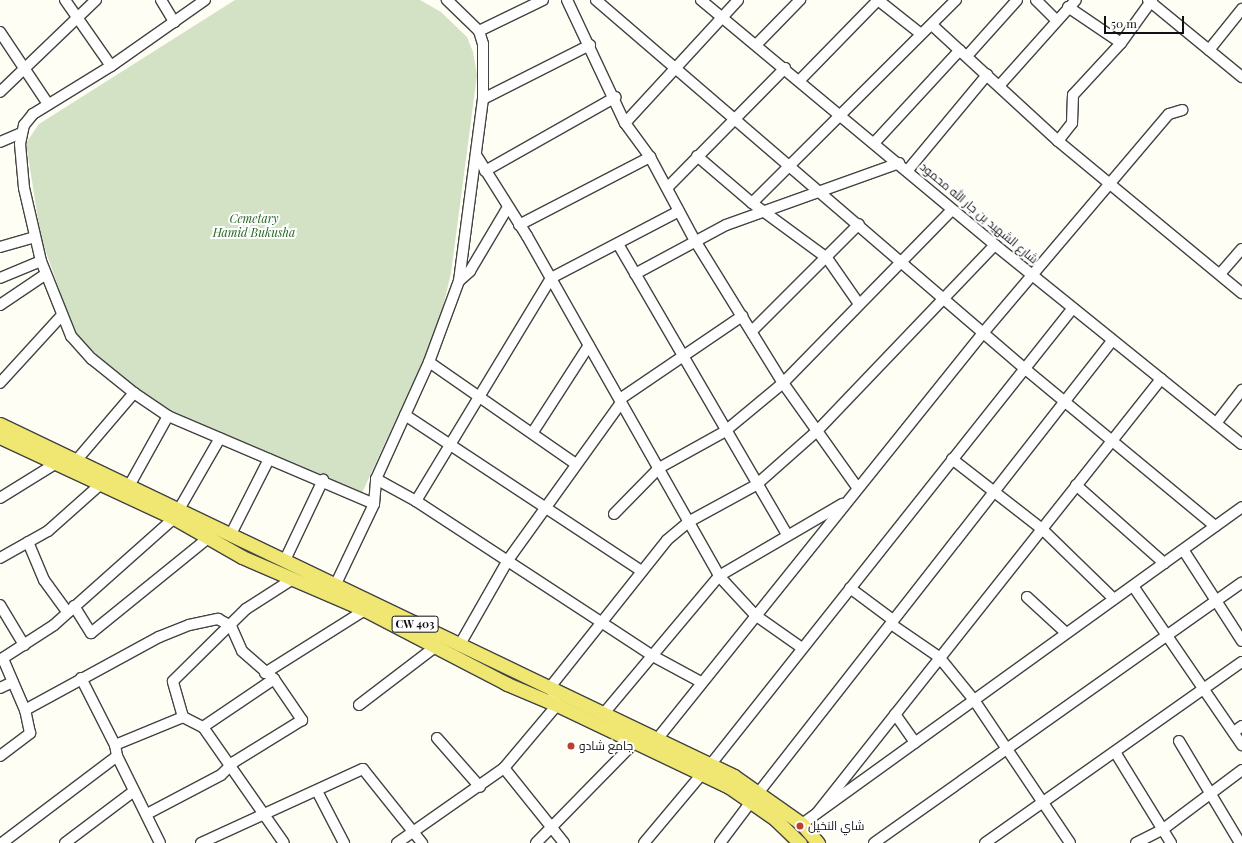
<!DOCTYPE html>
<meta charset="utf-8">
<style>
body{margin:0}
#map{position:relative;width:1242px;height:843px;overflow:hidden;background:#fefef4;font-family:"Playfair Display",Cairo,serif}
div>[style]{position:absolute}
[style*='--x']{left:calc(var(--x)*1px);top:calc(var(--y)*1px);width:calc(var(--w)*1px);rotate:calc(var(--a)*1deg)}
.cemetery>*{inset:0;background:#d3e1c5}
.roads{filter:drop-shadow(1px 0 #434343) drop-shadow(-1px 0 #434343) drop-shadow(0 1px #434343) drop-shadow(0 -1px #434343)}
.minor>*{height:10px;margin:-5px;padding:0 5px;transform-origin:5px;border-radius:5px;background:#fff}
.major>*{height:13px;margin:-6.5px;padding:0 6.5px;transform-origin:6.5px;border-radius:6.5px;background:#f0e772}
.dots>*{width:11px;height:11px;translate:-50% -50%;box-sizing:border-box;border:2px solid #fff;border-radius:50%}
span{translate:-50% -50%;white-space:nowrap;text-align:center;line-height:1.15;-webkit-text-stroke:4px #fff;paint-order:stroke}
.shield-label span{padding:1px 3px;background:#fff;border:1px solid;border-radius:3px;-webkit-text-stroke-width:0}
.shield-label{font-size:11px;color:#101010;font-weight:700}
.street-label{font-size:12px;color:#101010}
.park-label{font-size:12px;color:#266623;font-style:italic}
.poi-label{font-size:12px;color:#101010}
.left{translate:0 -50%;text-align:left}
.scale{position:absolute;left:1104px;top:16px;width:80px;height:18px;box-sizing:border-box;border:2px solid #101010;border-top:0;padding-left:5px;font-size:12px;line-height:14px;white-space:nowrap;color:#101010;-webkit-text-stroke:3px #fff;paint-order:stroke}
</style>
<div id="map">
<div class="cemetery">
<i style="clip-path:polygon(235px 0,420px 0,441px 12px,467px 37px,473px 52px,477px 75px,451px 273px,438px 328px,362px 493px,171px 413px,127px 383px,75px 334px,41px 238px,26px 143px,39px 124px)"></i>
</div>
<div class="roads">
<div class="minor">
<i style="--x:65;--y:0;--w:80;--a:55.1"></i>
<i style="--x:161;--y:0;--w:26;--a:59"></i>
<i style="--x:205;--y:0;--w:115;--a:144.9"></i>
<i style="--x:111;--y:66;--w:92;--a:148.4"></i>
<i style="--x:33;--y:114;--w:14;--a:129"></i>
<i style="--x:24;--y:125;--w:19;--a:102"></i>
<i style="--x:20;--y:144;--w:44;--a:84.8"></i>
<i style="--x:24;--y:188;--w:75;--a:76.9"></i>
<i style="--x:41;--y:261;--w:81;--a:68.2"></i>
<i style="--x:71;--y:336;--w:31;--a:48"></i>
<i style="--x:92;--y:359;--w:54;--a:39"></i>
<i style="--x:134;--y:393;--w:41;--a:34.1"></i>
<i style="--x:168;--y:416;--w:224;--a:23.1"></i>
<i style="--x:567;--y:0;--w:136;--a:64.8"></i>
<i style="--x:625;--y:123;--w:42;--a:53.7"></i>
<i style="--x:650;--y:157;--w:93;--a:61.8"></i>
<i style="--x:694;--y:239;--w:169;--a:58.3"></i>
<i style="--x:783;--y:383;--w:128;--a:54.6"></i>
<i style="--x:596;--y:0;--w:564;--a:40.69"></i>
<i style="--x:1024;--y:368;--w:248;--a:39.6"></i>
<i style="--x:701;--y:0;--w:383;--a:39.8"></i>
<i style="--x:995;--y:245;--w:317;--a:38.9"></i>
<i style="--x:878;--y:0;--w:55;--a:38.3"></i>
<i style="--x:1036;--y:0;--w:28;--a:45"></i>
<i style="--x:1148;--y:0;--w:122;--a:39.3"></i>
<i style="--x:1068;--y:7;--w:64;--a:34.2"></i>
<i style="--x:932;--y:25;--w:171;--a:42.6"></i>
<i style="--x:1058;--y:141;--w:239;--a:39.6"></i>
<i style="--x:479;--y:31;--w:71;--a:-25.8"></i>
<i style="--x:0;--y:32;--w:87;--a:56.3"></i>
<i style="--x:757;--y:44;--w:62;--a:-45.7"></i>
<i style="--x:1209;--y:50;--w:53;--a:-51.2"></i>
<i style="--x:967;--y:56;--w:75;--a:-48.2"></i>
<i style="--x:799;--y:81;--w:113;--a:-45.7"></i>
<i style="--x:999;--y:86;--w:115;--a:-48.2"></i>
<i style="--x:0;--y:92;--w:133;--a:-43.8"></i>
<i style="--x:483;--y:99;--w:120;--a:-26.8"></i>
<i style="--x:625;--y:123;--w:167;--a:-47.4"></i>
<i style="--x:1058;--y:141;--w:23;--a:-52"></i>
<i style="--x:1072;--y:123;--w:28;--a:-88"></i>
<i style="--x:1073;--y:95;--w:71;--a:-47.3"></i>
<i style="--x:1121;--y:43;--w:53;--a:-54.2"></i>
<i style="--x:0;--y:142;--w:23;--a:-23"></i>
<i style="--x:875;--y:142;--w:125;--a:-47.3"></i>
<i style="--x:476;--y:155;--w:96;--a:57.8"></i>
<i style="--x:527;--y:236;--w:390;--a:60.5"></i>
<i style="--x:719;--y:576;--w:53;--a:47.3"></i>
<i style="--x:755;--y:615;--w:57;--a:35.1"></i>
<i style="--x:697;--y:156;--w:72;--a:40.5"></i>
<i style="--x:908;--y:170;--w:124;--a:-50.3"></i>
<i style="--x:485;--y:171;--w:150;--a:-29.5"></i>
<i style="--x:668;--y:187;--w:167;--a:-45.5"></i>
<i style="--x:519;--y:225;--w:148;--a:-27.4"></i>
<i style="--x:618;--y:244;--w:336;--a:59.8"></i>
<i style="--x:0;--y:247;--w:35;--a:-16"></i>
<i style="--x:635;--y:274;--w:103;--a:-28.3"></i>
<i style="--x:726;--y:225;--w:184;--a:-19.7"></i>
<i style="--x:1220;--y:274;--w:33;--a:-49"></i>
<i style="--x:0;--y:278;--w:44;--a:-22.5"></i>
<i style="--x:459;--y:281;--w:15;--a:-42"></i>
<i style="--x:470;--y:271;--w:74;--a:-59.3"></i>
<i style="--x:859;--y:304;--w:56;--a:-124.8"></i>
<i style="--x:827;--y:258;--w:93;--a:-143.7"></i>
<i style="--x:752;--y:203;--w:288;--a:-44.9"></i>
<i style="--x:0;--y:305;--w:55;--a:-34"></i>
<i style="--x:752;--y:331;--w:151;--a:-45"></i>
<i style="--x:429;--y:362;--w:179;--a:34.8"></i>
<i style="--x:0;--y:383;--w:92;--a:-47.6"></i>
<i style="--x:620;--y:399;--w:148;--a:-34.2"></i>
<i style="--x:405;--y:415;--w:284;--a:33.4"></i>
<i style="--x:1217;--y:422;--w:41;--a:-52"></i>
<i style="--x:533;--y:432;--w:103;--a:-57.2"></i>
<i style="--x:952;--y:459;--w:114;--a:37.9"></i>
<i style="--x:1042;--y:529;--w:100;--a:44.2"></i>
<i style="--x:75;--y:462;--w:91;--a:-49.5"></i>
<i style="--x:376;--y:479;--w:46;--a:28.8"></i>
<i style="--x:416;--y:501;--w:281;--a:33.2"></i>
<i style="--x:651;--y:655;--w:57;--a:28.4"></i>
<i style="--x:1076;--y:485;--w:118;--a:41.6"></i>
<i style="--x:129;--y:486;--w:80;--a:-60.9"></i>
<i style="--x:0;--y:498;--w:65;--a:-31.7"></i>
<i style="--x:416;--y:501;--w:261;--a:-58.8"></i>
<i style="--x:551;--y:278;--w:144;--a:-27.6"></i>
<i style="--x:614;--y:514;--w:64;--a:-45.6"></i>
<i style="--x:659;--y:468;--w:74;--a:-29"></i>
<i style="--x:724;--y:432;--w:77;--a:-39.7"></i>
<i style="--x:783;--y:383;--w:242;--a:-45.7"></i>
<i style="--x:231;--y:534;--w:84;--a:-63.1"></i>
<i style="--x:28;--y:542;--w:41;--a:67.2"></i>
<i style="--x:44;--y:580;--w:39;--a:54"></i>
<i style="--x:1184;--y:551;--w:107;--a:57.2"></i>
<i style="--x:0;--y:558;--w:55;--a:-29.4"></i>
<i style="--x:48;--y:531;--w:71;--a:-41.6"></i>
<i style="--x:285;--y:560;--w:89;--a:-64.6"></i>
<i style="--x:1133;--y:586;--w:193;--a:55.6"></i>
<i style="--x:850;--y:588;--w:54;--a:36.7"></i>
<i style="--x:333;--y:590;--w:95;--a:-64.5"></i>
<i style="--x:374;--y:504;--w:25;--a:-85"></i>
<i style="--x:376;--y:479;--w:128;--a:-65.6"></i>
<i style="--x:429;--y:362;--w:86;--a:-69.7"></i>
<i style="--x:459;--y:281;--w:184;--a:-82.5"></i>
<i style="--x:483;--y:99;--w:55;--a:-90"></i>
<i style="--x:483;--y:44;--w:14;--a:-107"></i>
<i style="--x:479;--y:31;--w:45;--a:-135.9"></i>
<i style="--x:1027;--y:597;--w:53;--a:42.7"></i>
<i style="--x:0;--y:605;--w:47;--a:59"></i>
<i style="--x:74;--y:606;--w:32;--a:58"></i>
<i style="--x:91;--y:633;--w:149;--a:-39"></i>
<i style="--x:891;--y:624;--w:58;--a:34.5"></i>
<i style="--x:939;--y:657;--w:55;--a:50.9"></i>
<i style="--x:974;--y:700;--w:172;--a:56.1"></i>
<i style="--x:459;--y:646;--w:99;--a:-60.3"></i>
<i style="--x:508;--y:560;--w:193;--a:-54.3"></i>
<i style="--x:0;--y:660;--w:64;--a:-32.9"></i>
<i style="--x:54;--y:625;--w:161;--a:-41.7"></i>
<i style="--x:174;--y:518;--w:92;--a:-60.1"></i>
<i style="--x:265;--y:673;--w:118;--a:-32.2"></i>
<i style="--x:81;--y:678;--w:75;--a:63.1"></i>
<i style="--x:274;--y:679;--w:86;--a:145.9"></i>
<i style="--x:203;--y:727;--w:141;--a:55.1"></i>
<i style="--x:0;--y:688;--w:14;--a:-25"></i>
<i style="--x:359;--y:705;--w:96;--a:-37.3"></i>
<i style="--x:25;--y:710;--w:153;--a:-28.6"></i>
<i style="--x:159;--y:637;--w:32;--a:-22"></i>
<i style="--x:189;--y:625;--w:30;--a:-12"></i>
<i style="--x:218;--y:619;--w:15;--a:28"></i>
<i style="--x:231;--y:626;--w:27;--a:66"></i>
<i style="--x:242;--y:651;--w:43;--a:41.2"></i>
<i style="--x:274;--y:679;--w:50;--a:55.7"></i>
<i style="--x:302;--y:720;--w:80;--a:148.3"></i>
<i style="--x:234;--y:762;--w:18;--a:135"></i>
<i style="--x:221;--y:775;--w:84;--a:152.2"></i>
<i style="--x:605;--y:712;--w:177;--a:-50"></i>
<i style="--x:719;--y:576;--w:143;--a:-30.3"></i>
<i style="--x:895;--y:714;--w:35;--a:55"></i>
<i style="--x:183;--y:717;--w:37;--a:-106"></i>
<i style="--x:173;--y:681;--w:103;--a:-44.6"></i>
<i style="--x:246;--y:609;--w:56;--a:-32.6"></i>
<i style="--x:1234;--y:732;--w:10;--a:-37"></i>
<i style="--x:437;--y:738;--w:65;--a:48.7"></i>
<i style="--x:658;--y:738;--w:519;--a:-51.25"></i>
<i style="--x:983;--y:333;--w:287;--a:-49.7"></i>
<i style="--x:1169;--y:114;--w:14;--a:-17"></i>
<i style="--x:1179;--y:741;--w:119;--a:59.1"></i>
<i style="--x:1115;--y:752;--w:107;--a:58.4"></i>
<i style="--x:0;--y:756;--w:38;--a:-37"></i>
<i style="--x:30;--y:733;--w:24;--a:-102"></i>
<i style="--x:25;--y:710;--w:56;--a:-113.3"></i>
<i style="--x:117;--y:756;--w:97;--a:63.7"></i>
<i style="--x:711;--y:764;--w:582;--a:-51.56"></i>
<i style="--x:504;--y:768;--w:96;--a:51.3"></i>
<i style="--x:317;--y:791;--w:59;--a:62.6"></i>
<i style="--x:759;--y:792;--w:573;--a:-51.95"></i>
<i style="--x:817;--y:813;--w:554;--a:-51.6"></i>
<i style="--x:802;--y:824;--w:542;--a:-35.77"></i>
<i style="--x:2;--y:843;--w:144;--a:-37.1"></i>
<i style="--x:117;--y:756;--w:11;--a:-100"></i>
<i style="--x:115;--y:745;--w:74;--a:-22.4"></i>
<i style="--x:183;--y:717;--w:22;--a:27"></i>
<i style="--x:65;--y:843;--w:86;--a:-37"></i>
<i style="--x:201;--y:843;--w:178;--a:-24.6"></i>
<i style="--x:363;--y:769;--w:95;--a:51.4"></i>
<i style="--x:397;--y:843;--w:131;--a:-35"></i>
<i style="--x:504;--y:768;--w:82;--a:-49.9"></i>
<i style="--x:557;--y:705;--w:20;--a:-108"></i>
<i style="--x:551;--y:686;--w:186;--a:-51.5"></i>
<i style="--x:667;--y:540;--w:30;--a:-40"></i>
<i style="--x:690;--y:521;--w:75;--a:-28.6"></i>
<i style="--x:756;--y:485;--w:81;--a:-41.5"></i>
<i style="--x:817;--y:431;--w:257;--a:-46.3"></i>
<i style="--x:536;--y:843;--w:141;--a:-45.6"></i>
<i style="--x:644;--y:843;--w:90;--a:-50"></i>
<i style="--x:720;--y:843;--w:50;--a:-53.1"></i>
<i style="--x:874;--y:843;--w:451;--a:-35.3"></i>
<i style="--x:985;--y:843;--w:314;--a:-35.2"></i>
<i style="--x:1136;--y:843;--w:29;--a:-27"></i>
<i style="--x:1162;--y:830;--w:100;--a:-36.9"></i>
</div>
<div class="major">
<i style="--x:0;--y:424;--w:814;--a:25.62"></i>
<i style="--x:734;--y:776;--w:83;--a:35.2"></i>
<i style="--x:802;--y:824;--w:25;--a:50"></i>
<i style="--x:0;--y:437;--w:192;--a:25"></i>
<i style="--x:174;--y:518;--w:78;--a:29.8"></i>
<i style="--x:242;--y:557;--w:134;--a:23.3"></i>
<i style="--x:365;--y:610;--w:160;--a:27.5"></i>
<i style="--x:507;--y:684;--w:54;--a:22.8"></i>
<i style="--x:557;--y:705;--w:191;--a:25.5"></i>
<i style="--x:729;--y:787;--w:56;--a:34.8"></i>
<i style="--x:775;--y:819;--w:35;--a:44"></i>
</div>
</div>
<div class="dots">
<i style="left:571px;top:746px;background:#ba402f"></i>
<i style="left:800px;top:826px;background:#ba402f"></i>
</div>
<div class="shield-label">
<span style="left:415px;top:624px">CW 403</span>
</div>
<div class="street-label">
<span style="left:979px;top:213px;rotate:40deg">شارع الشهيد بن جار الله محمود</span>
</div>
<div class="park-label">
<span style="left:254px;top:226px">Cemetary<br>Hamid Bukusha</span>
</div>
<div class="poi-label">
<span class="left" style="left:579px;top:746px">جامع شادو</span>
<span class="left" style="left:808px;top:826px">شاي النخيل</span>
</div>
<div class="scale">50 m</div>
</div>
